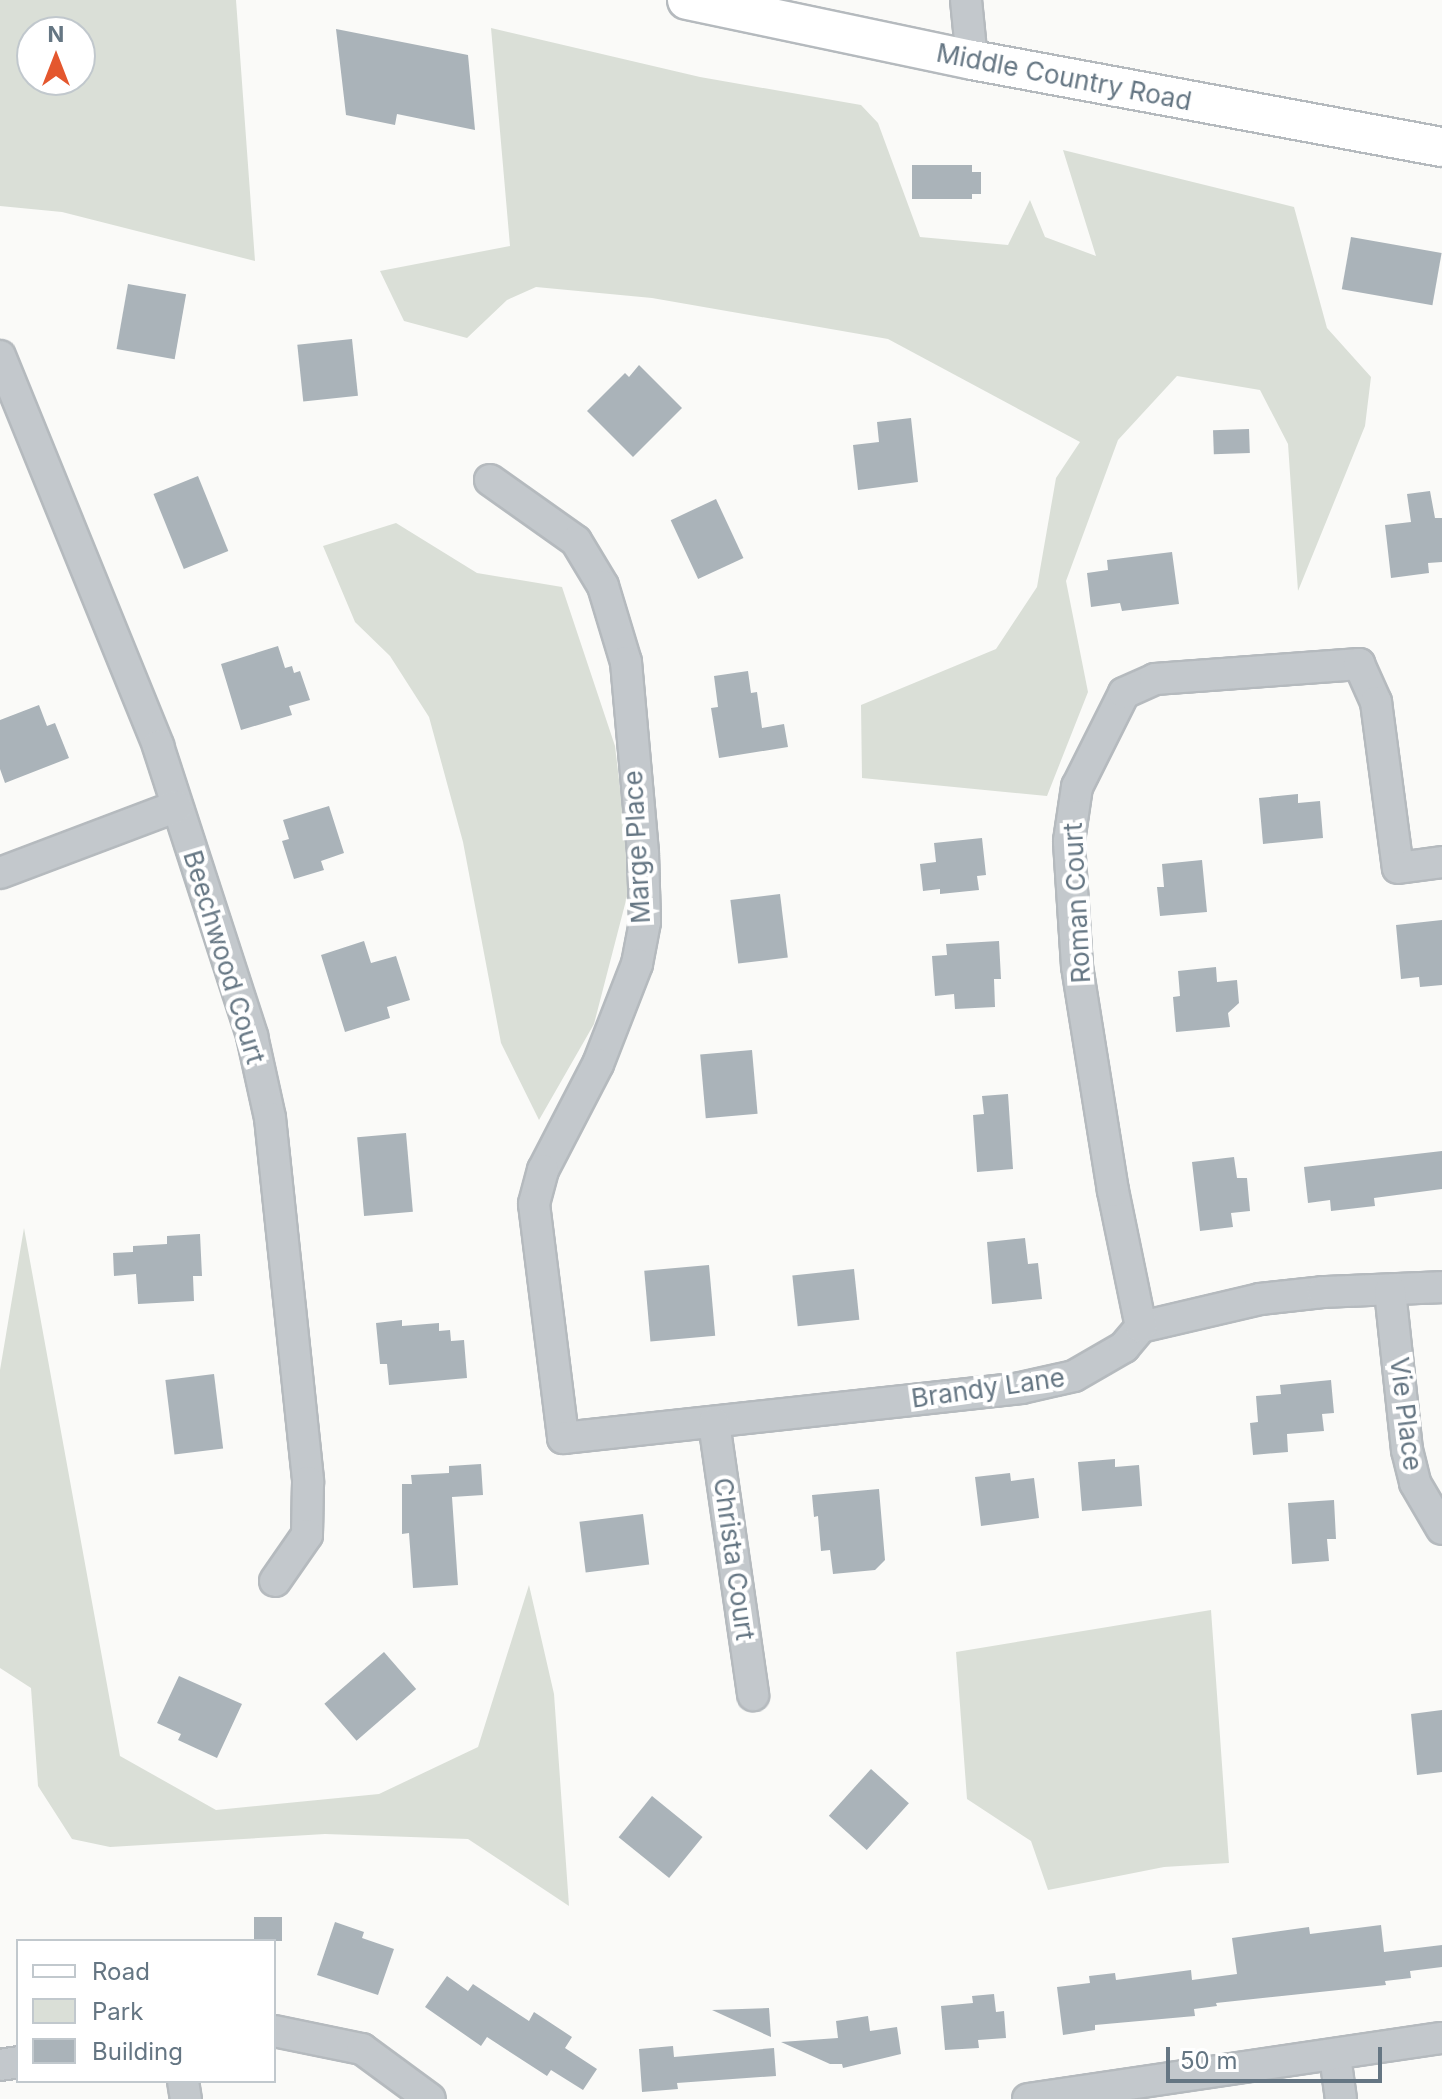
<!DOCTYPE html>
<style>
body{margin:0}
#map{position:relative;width:1442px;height:2099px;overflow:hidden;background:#fafaf8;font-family:Inter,sans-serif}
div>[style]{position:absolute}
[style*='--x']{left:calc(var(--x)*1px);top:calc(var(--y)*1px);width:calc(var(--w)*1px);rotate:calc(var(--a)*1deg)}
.green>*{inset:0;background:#dadfd7}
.building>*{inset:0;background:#aab3b9;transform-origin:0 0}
.roads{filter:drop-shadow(2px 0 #b5babe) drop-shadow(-2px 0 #b5babe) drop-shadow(0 2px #b5babe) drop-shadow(0 -2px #b5babe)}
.minor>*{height:30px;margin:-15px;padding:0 15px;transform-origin:15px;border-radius:15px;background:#c3c8cc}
.major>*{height:38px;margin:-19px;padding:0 19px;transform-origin:19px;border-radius:19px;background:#fff}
span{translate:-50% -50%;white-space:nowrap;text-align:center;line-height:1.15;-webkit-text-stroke:8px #fff;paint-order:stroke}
.street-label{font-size:26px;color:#657683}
.legend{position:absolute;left:16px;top:1939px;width:260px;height:144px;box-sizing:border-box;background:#fff;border:2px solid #c1c8cd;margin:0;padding:10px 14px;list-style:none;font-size:24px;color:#657683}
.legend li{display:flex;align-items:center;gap:16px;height:40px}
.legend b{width:40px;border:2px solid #c1c8cd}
.north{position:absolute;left:16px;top:16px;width:80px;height:80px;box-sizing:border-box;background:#fff;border:2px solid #c1c8cd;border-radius:50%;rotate:0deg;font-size:22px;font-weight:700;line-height:32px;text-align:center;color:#657683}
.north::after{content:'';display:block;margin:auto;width:28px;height:36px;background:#e4572e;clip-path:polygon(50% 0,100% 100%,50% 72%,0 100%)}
.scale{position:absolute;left:1166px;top:2047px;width:216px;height:36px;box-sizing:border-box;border:4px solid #657683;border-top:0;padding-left:10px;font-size:24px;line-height:28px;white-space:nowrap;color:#657683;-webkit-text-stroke:6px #fff;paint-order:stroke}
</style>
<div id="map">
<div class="green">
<i style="clip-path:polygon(evenodd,0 0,236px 0,255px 261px,62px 212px,0 206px,0 0,80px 32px,80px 80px,32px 80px,32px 32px,80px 32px)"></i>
<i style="clip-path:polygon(491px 28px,700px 77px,861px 105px,878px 123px,920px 237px,1008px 245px,1030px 200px,1045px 237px,1096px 256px,1063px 150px,1294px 207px,1327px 328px,1371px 377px,1365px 426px,1298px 591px,1288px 444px,1260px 390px,1177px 376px,1118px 440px,1066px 581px,1088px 692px,1047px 796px,862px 778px,861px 705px,996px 649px,1037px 587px,1056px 478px,1080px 442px,888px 339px,652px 298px,536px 287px,507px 300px,467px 338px,404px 321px,380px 271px,510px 246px)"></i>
<i style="clip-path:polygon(396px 523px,477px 573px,562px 587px,615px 746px,631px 881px,594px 1024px,539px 1120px,501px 1043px,463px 842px,429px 717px,390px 656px,355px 622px,323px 546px)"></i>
<i style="clip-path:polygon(24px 1228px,120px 1756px,216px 1810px,379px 1794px,478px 1747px,529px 1585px,554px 1694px,569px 1906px,468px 1839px,325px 1834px,110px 1847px,72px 1839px,38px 1786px,31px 1688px,0 1668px,0 1370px)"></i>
<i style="clip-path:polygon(1211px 1610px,1229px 1863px,1164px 1867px,1048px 1890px,1031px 1841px,967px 1799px,956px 1652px)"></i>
</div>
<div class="building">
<i style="clip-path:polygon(336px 29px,468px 55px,475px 130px,397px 114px,395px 125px,346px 115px)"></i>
<i style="clip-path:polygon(912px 165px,972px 165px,972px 172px,981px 172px,981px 194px,972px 194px,972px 199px,912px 199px)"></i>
<i style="left:1351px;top:237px;width:92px;height:53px;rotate:10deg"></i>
<i style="left:128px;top:284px;width:59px;height:66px;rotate:10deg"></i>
<i style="left:352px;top:339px;width:57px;height:55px;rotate:84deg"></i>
<i style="clip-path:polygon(639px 365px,682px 408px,633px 457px,587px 411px,625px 373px,629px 377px)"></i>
<i style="clip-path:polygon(911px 418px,918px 482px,858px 490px,853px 445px,879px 442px,877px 422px)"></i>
<i style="left:1249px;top:429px;width:24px;height:36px;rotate:88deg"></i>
<i style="left:198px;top:476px;width:81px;height:48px;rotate:68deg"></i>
<i style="clip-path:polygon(1430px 491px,1435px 518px,1442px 518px,1442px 562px,1428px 563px,1429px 573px,1391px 578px,1385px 525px,1411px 522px,1407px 494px)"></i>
<i style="left:716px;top:499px;width:65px;height:50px;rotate:65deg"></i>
<i style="clip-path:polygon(1172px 552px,1179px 604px,1122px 611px,1120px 603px,1091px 607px,1087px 573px,1108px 570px,1107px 560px)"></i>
<i style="clip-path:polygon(278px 646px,285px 668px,292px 666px,294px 673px,300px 671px,310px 700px,289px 706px,292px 715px,241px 730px,221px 664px)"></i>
<i style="clip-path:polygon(748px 671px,751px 693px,757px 692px,762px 728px,784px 724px,788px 747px,719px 758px,711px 708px,718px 707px,714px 676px)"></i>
<i style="clip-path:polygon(39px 705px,47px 726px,55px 723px,69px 758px,5px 783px,0 769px,0 720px)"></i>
<i style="clip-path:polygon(1298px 794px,1298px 803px,1320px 801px,1323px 838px,1263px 844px,1259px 798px)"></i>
<i style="clip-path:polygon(329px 806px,344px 853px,321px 861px,324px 870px,294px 879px,282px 841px,289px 839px,283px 820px)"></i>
<i style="clip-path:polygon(982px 838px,986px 875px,977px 876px,979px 890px,940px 894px,940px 889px,923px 891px,920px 864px,936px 862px,934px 843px)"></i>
<i style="clip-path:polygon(1202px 860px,1207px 912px,1160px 916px,1157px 887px,1164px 887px,1162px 864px)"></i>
<i style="left:780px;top:894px;width:64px;height:50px;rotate:83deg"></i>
<i style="clip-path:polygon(1442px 920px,1442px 985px,1420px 987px,1419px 977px,1401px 979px,1396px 925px)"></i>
<i style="clip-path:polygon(364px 941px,371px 963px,396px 956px,410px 1000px,387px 1007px,390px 1018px,345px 1032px,321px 955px)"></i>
<i style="clip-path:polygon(999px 941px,1001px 979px,994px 979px,995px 1007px,955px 1009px,954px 994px,935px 996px,932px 956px,947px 955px,946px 944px)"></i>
<i style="clip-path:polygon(1216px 967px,1217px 982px,1237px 980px,1239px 1003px,1228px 1013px,1230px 1027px,1176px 1032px,1173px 997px,1180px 996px,1178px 971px)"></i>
<i style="left:752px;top:1050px;width:64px;height:52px;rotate:85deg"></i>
<i style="clip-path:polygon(1008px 1094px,1013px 1169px,977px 1172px,973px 1115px,984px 1114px,982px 1096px)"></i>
<i style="left:406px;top:1133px;width:79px;height:49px;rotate:85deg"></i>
<i style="clip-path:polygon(1442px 1151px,1442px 1189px,1374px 1198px,1375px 1206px,1331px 1211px,1330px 1200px,1308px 1203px,1304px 1167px)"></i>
<i style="clip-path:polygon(1234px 1157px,1237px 1178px,1247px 1178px,1250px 1211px,1231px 1213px,1233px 1227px,1200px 1231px,1192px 1162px)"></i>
<i style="clip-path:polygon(200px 1234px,202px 1276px,193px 1276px,194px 1301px,138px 1304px,136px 1274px,114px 1276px,113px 1253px,133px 1252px,133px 1246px,167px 1244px,167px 1236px)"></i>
<i style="clip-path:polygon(1025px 1238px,1028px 1264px,1038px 1263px,1042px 1299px,992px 1304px,987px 1242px)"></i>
<i style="left:709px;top:1265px;width:71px;height:65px;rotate:85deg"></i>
<i style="left:854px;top:1269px;width:51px;height:62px;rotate:84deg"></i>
<i style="clip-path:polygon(402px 1320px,402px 1326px,439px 1323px,439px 1331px,450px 1330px,451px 1341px,464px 1340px,467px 1378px,389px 1385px,387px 1364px,380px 1364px,376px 1323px)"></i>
<i style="left:214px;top:1374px;width:75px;height:49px;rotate:83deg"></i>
<i style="clip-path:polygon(1331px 1380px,1334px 1413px,1322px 1414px,1324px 1431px,1287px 1434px,1288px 1452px,1253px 1455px,1250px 1423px,1258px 1422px,1256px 1396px,1281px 1394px,1280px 1385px)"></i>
<i style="clip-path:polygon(1115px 1459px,1115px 1467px,1139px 1465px,1142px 1506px,1082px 1511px,1078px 1462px)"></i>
<i style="clip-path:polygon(481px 1464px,483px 1495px,452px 1497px,458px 1585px,413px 1588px,409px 1533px,402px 1534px,402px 1484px,412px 1484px,411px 1475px,449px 1473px,449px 1466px)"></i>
<i style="clip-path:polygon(1010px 1473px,1011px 1481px,1034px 1478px,1039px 1518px,981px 1526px,975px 1477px)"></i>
<i style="clip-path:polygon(879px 1489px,885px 1560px,875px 1570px,833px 1574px,830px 1550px,821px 1551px,818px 1516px,814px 1517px,812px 1495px)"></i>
<i style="clip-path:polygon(1334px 1500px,1336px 1539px,1327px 1539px,1329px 1561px,1292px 1564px,1288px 1503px)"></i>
<i style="left:643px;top:1514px;width:51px;height:64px;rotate:83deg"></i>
<i style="left:384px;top:1652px;width:49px;height:79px;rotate:49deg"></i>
<i style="clip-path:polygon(179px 1676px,242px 1704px,217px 1758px,178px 1740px,181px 1734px,157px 1723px)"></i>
<i style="clip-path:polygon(1442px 1710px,1442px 1772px,1417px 1775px,1411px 1714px)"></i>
<i style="left:871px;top:1769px;width:51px;height:63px;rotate:42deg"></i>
<i style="left:652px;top:1796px;width:65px;height:53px;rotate:39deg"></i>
<i style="left:254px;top:1917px;width:28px;height:24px"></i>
<i style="clip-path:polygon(335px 1922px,364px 1932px,362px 1938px,394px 1949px,378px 1995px,317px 1975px)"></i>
<i style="clip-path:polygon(1381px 1925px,1384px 1952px,1442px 1945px,1442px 1967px,1410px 1971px,1411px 1978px,1385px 1981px,1386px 1985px,1216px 2003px,1217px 2006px,1194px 2009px,1195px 2016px,1095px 2025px,1095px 2030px,1063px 2035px,1057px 1987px,1090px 1983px,1089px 1976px,1115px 1973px,1116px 1980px,1191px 1970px,1192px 1980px,1237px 1974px,1232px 1938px,1309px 1927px,1310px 1934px)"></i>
<i style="clip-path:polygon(447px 1976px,468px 1991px,473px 1984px,529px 2021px,534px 2012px,572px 2037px,565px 2048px,597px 2069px,583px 2090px,551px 2070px,547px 2076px,487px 2037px,481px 2046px,425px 2007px)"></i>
<i style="clip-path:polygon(994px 1994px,996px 2012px,1004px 2011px,1006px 2038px,978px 2040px,979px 2048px,945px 2050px,941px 2006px,973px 2003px,972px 1996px)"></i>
<i style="clip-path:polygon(769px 2008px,771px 2037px,712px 2010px)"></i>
<i style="clip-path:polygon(868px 2016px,870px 2031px,897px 2027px,901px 2054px,843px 2068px,842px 2064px,830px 2064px,781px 2042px,838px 2038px,836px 2021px)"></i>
<i style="clip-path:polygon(673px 2046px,674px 2057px,774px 2048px,776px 2076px,677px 2083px,678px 2089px,642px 2092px,639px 2049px)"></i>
</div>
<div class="roads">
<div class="minor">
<i style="--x:966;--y:0;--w:60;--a:84.3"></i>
<i style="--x:0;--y:356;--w:421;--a:67.9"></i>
<i style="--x:158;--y:746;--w:305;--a:72"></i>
<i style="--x:252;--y:1036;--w:84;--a:77.6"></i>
<i style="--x:270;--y:1118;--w:366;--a:84"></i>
<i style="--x:308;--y:1482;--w:53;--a:91.1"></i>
<i style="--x:307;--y:1535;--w:56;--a:124.8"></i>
<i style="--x:490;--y:480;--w:105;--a:35.3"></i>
<i style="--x:576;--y:541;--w:52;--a:59"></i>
<i style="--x:603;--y:586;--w:79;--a:73.2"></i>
<i style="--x:626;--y:662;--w:193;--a:84.9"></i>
<i style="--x:643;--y:854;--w:68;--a:88.3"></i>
<i style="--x:645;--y:922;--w:43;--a:100.8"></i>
<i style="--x:637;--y:964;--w:107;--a:111.3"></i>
<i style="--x:598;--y:1064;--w:119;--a:117.4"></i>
<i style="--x:543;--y:1170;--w:35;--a:105"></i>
<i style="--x:534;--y:1204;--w:236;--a:82.9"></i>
<i style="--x:563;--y:1438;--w:461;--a:-6.2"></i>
<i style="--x:1021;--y:1388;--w:54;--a:-12.8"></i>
<i style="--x:1074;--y:1376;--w:58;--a:-30.1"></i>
<i style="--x:1124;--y:1347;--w:26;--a:-50"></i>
<i style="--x:1141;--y:1327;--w:122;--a:-13.2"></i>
<i style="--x:1260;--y:1299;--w:63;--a:-6.3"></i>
<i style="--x:1323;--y:1292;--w:119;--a:-2.4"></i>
<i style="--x:0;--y:873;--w:189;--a:-20.7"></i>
<i style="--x:1390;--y:1291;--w:160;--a:83.9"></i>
<i style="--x:1407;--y:1450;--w:34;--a:76"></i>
<i style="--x:1415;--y:1483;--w:53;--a:59.6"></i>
<i style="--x:1141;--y:1327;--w:139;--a:-101.6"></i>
<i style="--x:1113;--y:1191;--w:228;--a:-99.1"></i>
<i style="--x:1077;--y:966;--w:125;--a:-93.7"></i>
<i style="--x:1069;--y:841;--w:55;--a:-81.6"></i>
<i style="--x:1077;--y:787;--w:105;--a:-63.4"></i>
<i style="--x:1124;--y:693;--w:34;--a:-24"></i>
<i style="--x:1155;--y:679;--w:205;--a:-4.2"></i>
<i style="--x:1359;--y:664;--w:42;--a:65.9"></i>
<i style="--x:1376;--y:702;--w:167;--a:82.5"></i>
<i style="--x:1398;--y:868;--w:44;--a:-7.8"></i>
<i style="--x:714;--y:1423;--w:275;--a:81.8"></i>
<i style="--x:274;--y:2031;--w:90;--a:11.6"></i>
<i style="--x:362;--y:2049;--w:84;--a:36.3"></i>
<i style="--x:1335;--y:2056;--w:43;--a:82.1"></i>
<i style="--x:0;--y:2065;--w:18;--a:-9"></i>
<i style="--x:183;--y:2081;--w:18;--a:81"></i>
<i style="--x:1028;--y:2099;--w:418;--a:-8.4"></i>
</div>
<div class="major">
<i style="--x:687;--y:0;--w:291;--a:11.9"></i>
<i style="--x:972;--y:60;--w:478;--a:10.5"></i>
</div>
</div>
<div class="street-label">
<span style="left:1064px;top:77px;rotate:11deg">Middle Country Road</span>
<span style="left:637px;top:847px;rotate:-93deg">Marge Place</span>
<span style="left:1077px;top:903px;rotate:-93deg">Roman Court</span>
<span style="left:224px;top:957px;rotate:73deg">Beechwood Court</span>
<span style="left:988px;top:1388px;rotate:-8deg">Brandy Lane</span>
<span style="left:1406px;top:1414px;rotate:83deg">Vie Place</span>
<span style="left:734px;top:1559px;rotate:82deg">Christa Court</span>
</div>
<ul class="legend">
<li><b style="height:10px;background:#fff"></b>Road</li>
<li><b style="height:22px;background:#dadfd7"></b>Park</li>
<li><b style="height:22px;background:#aab3b9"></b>Building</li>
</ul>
<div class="north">N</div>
<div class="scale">50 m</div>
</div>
